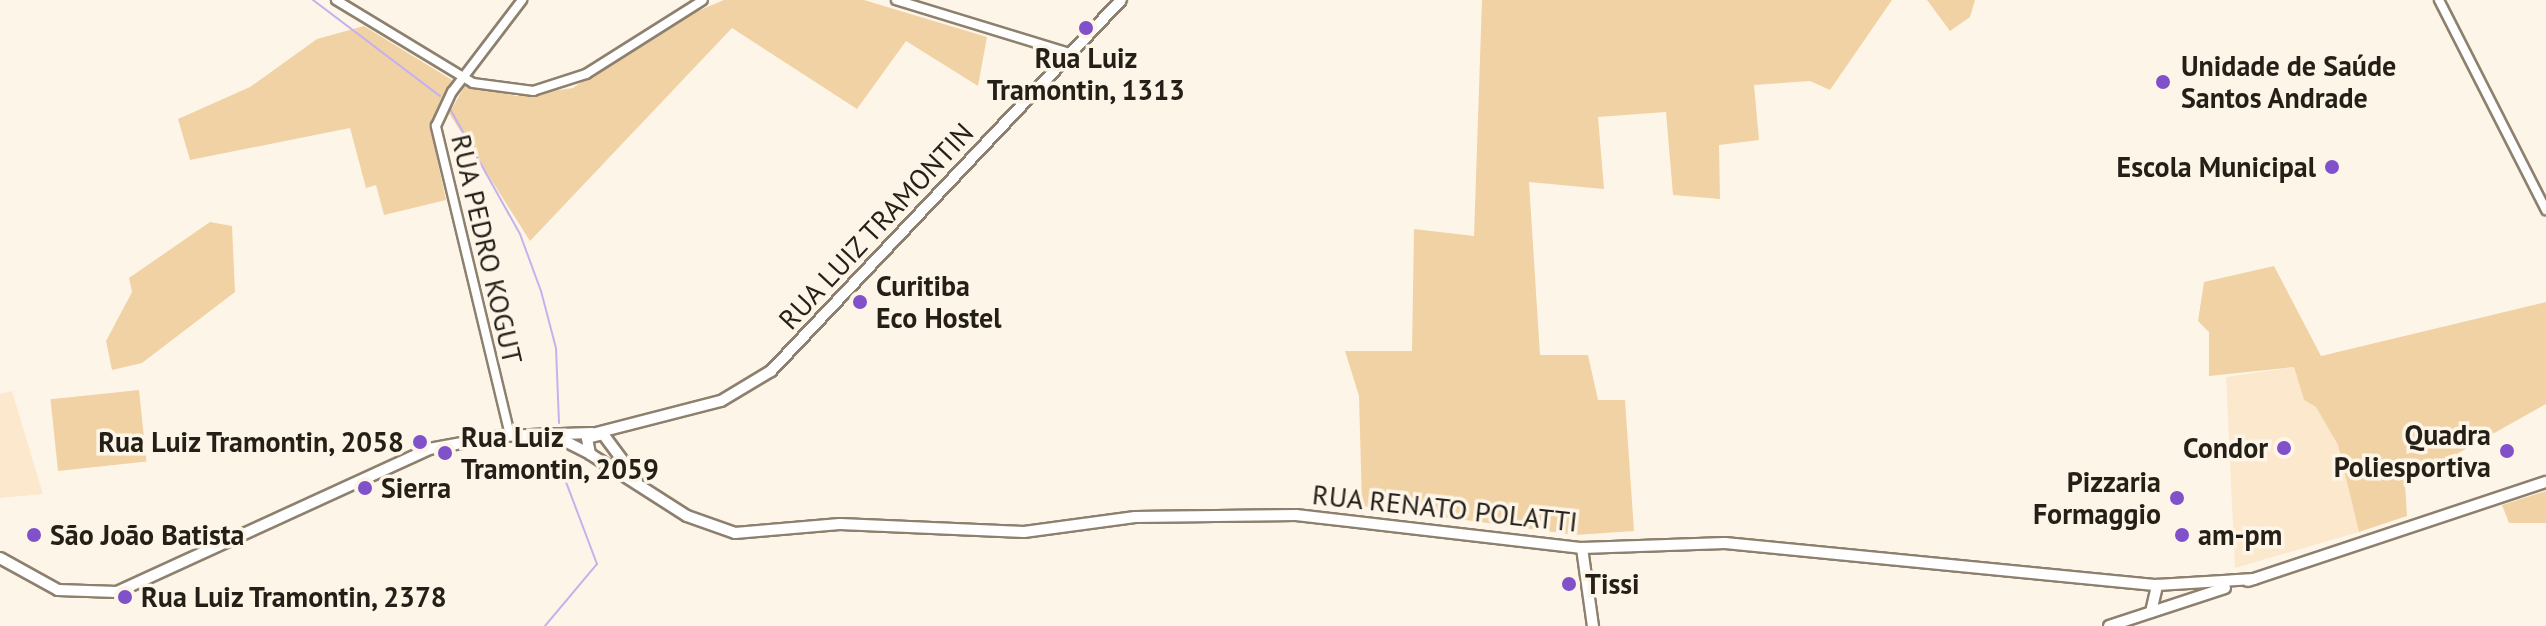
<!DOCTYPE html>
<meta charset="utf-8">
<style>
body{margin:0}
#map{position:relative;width:2546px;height:626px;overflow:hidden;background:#fef5e9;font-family:"PT Sans",sans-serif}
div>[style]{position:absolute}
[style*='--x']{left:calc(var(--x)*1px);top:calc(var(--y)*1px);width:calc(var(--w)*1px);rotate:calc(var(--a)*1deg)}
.built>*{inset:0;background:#fbe8cd}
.green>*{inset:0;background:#f1d2a5;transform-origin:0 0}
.stream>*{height:2px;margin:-1px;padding:0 1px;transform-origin:1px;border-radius:1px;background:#c4b2ed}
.roads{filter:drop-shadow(2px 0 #8d806e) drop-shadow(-2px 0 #8d806e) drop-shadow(0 2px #8d806e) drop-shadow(0 -2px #8d806e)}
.minor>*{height:8px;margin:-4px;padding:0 4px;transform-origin:4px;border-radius:4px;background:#fff}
.major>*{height:10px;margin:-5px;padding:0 5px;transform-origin:5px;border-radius:5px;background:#fff}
.dots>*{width:22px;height:22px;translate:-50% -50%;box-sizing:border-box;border:4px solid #fef5e9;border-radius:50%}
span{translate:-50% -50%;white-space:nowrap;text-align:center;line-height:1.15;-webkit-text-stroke:7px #fef5e9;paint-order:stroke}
.poi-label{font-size:28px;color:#241f17;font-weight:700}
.left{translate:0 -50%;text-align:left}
.right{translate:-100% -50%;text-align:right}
.street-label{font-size:28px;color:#241f17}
</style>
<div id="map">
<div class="built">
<i style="clip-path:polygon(2294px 367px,2304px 400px,2316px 406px,2338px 445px,2359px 532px,2235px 568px,2226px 377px)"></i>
<i style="clip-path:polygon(12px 391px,43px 494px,0 498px,0 394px)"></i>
</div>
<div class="green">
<i style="clip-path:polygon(724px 0,864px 0,987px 37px,978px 86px,906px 41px,857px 109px,732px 28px,530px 241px,449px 113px,466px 84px,516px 96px,573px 88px,655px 29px)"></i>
<i style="clip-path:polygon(1482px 0,1892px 0,1830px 90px,1810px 81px,1754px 85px,1759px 140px,1719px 145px,1720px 199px,1673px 195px,1666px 112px,1598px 117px,1604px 189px,1529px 182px,1540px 355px,1588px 355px,1598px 400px,1625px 400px,1634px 531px,1575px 535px,1362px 506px,1359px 396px,1345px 351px,1412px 351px,1414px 229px,1474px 236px)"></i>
<i style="clip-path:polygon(1927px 0,1975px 0,1970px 17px,1950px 31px)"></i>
<i style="clip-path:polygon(364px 26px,452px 80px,430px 126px,446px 200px,384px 215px,376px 185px,366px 188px,350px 128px,190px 160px,178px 119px,250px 87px,317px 39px)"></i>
<i style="clip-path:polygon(210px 222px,232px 226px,235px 292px,142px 363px,112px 370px,106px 341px,132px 292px,129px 278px)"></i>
<i style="clip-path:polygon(2274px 266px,2321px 356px,2546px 302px,2546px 404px,2446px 460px,2404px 468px,2407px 516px,2359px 532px,2338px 445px,2316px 407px,2304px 400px,2294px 367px,2209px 376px,2209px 332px,2198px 321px,2204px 282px)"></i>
<i style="left:139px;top:390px;width:72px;height:89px;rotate:84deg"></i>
<i style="clip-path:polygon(2546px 491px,2546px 523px,2509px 523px,2502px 505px)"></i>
</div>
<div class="stream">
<i style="--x:313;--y:0;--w:159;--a:37.1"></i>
<i style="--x:449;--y:107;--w:145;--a:60.8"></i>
<i style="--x:520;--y:234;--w:61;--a:69.8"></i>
<i style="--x:541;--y:291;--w:59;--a:75.3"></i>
<i style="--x:556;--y:348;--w:75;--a:87.7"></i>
<i style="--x:545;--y:626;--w:81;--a:-50"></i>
<i style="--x:597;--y:564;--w:110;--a:-110.7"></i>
</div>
<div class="roads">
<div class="minor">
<i style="--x:336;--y:0;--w:160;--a:31.2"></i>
<i style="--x:473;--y:83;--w:61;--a:7.6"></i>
<i style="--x:533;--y:91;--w:56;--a:-17.8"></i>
<i style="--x:586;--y:74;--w:138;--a:-32.3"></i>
<i style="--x:896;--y:0;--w:181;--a:17"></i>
<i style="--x:2439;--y:0;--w:236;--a:63"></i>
<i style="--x:510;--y:435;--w:318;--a:-103.5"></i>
<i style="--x:436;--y:126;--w:38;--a:-65"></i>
<i style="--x:452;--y:92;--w:116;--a:-52.7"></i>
</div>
<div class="major">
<i style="--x:596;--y:433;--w:129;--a:-14.4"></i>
<i style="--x:721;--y:401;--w:58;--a:-31"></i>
<i style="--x:771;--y:371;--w:510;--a:-46.67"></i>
<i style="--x:555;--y:436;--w:36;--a:27"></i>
<i style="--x:590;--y:454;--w:115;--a:32.6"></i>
<i style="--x:687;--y:516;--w:51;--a:19.5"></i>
<i style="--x:735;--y:533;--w:105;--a:-4.9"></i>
<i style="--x:840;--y:524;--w:184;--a:2.5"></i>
<i style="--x:1024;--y:532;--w:112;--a:-7.7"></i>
<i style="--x:1135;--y:517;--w:161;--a:-0.7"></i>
<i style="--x:1296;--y:515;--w:288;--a:6.6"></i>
<i style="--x:1582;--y:548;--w:143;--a:-2"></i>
<i style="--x:1725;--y:543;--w:434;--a:5.6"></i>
<i style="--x:2157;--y:585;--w:97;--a:-3.5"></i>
<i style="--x:590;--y:454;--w:16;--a:-101"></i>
<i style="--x:587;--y:438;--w:16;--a:-14"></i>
<i style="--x:603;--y:434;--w:57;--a:53.5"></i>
<i style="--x:1582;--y:548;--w:79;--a:82"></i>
<i style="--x:0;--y:558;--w:66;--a:28.9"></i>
<i style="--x:58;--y:590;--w:59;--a:1.9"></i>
<i style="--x:117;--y:592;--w:343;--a:-24.6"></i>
<i style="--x:429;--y:449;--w:71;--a:-10.5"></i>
<i style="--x:499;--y:436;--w:93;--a:-1.8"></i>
<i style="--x:2248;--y:581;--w:314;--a:-18.4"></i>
<i style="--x:2151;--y:612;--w:28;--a:-77"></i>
<i style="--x:2109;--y:626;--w:122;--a:-18.1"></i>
</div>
</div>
<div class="dots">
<i style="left:1086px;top:28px;background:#8051c9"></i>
<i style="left:2163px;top:82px;background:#8051c9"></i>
<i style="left:2332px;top:167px;background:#8051c9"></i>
<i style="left:860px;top:302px;background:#8051c9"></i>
<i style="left:420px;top:442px;background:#8051c9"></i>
<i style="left:2284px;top:448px;background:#8051c9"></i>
<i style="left:2507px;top:451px;background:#8051c9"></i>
<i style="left:445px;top:453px;background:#8051c9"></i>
<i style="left:365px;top:488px;background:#8051c9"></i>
<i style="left:2177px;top:498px;background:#8051c9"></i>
<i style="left:34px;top:535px;background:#8051c9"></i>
<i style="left:2182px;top:535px;background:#8051c9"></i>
<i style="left:1569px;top:584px;background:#8051c9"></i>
<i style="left:125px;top:597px;background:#8051c9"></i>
</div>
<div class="poi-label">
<span style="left:1086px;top:74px">Rua Luiz<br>Tramontin, 1313</span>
<span class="left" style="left:2181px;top:82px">Unidade de Saúde<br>Santos Andrade</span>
<span class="right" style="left:2316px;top:167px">Escola Municipal</span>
<span class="left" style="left:876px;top:302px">Curitiba<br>Eco Hostel</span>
<span class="right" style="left:2491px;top:451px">Quadra<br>Poliesportiva</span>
<span class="left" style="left:461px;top:453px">Rua Luiz<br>Tramontin, 2059</span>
<span class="right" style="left:404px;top:442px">Rua Luiz Tramontin, 2058</span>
<span class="right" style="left:2268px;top:448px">Condor</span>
<span class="right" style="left:2161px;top:498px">Pizzaria<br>Formaggio</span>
<span class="left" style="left:381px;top:488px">Sierra</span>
<span class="left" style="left:50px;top:535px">São João Batista</span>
<span class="left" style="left:2198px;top:535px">am-pm</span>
<span class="left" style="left:1585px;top:584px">Tissi</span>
<span class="left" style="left:141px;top:597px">Rua Luiz Tramontin, 2378</span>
</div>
<div class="street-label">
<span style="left:876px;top:226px;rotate:-47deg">RUA LUIZ TRAMONTIN</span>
<span style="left:487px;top:249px;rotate:77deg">RUA PEDRO KOGUT</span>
<span style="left:1445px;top:508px;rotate:6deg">RUA RENATO POLATTI</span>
</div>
</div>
